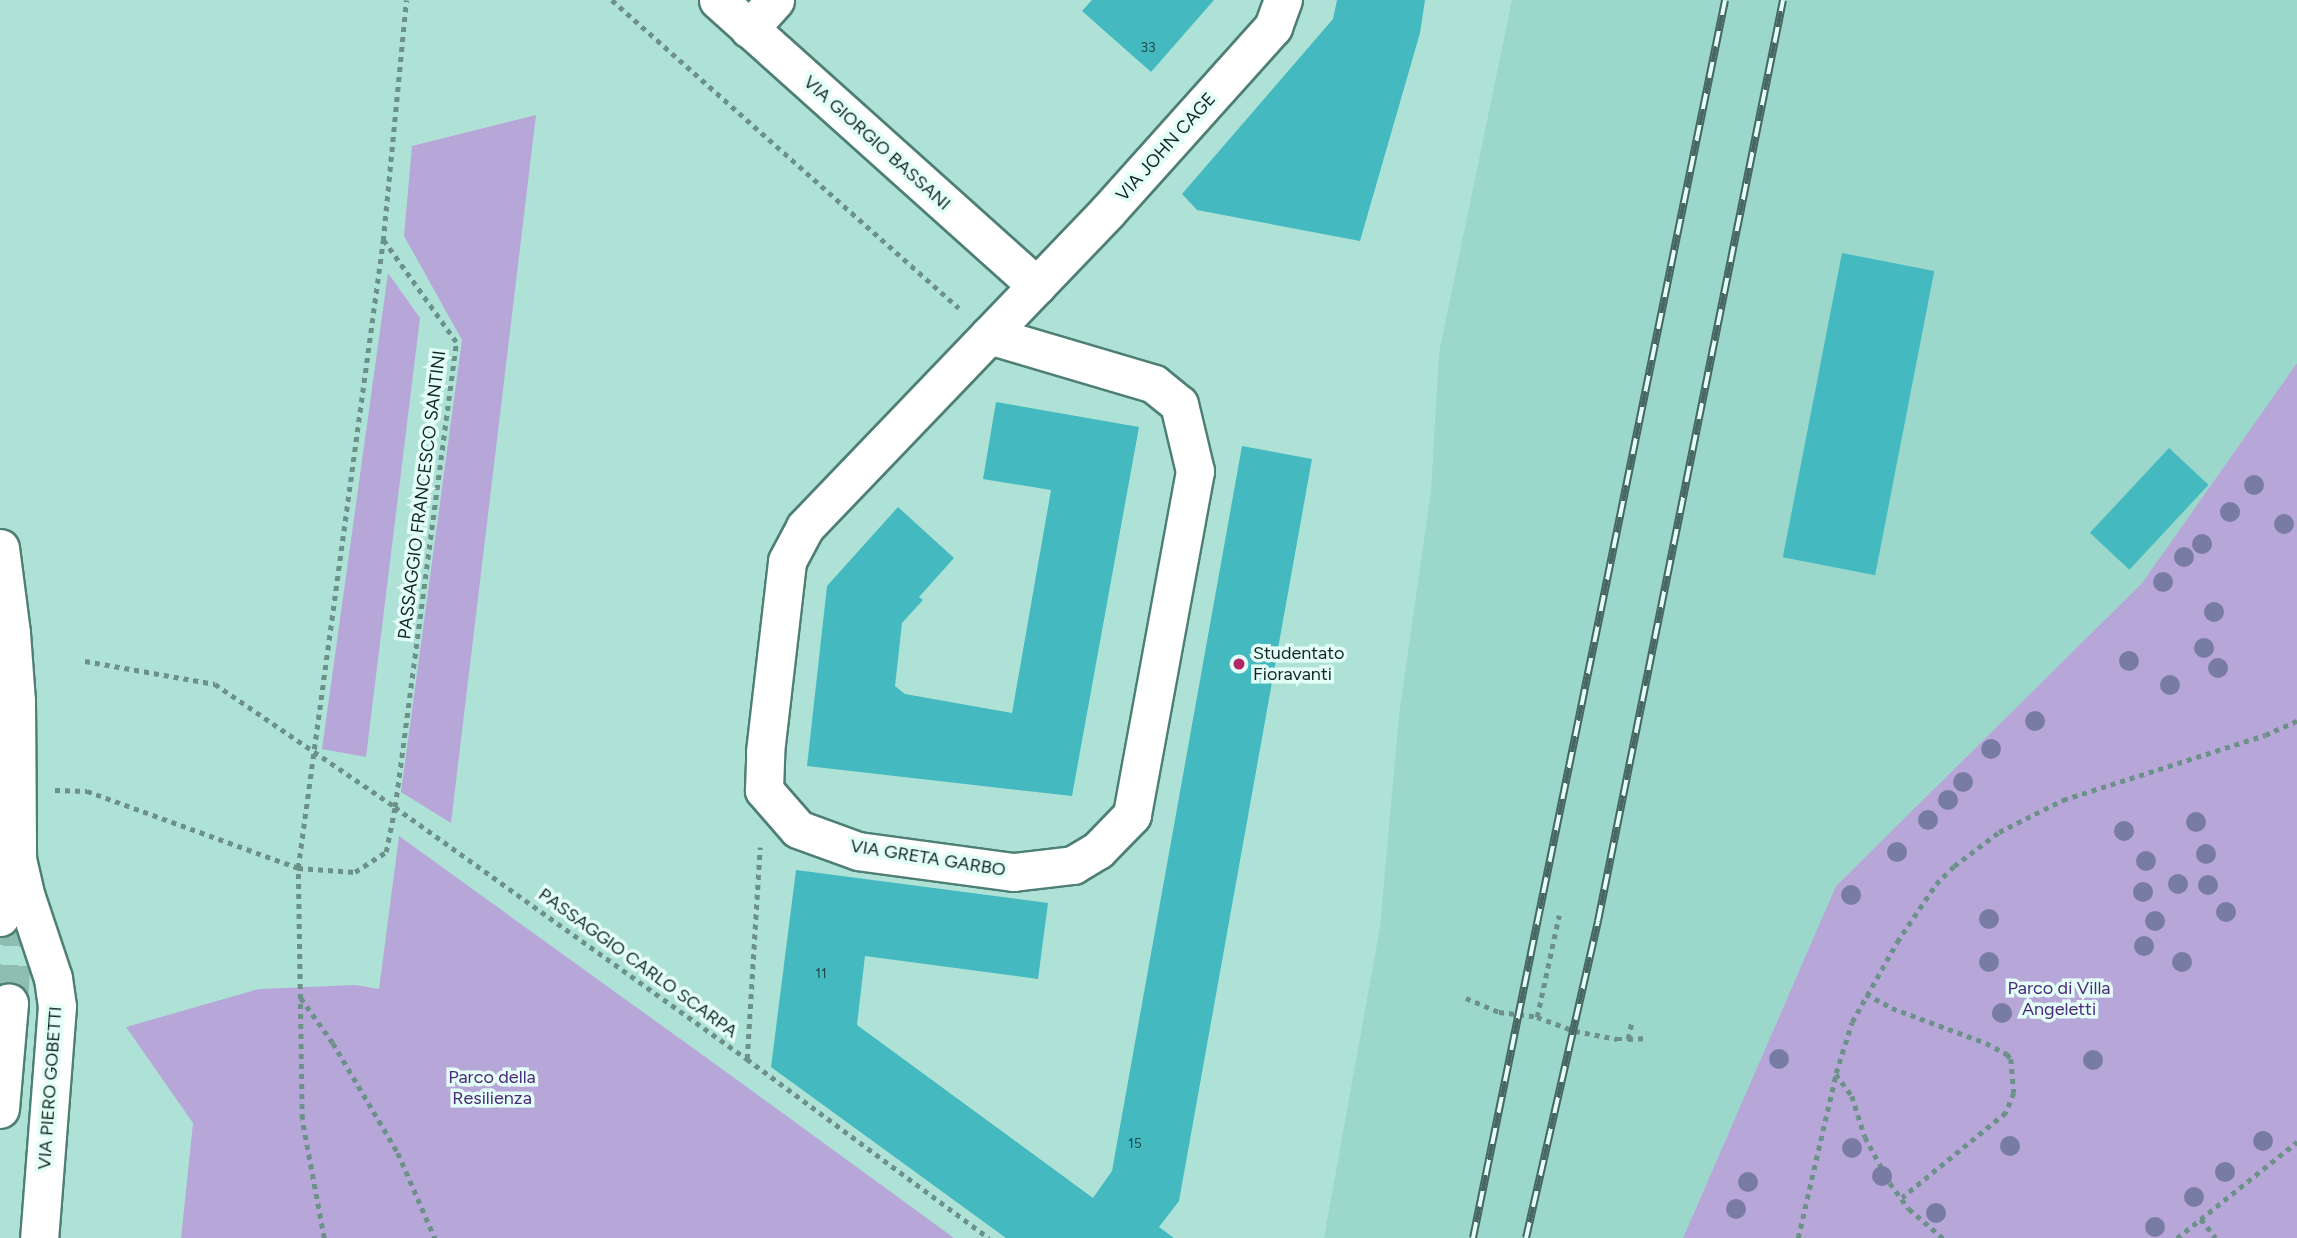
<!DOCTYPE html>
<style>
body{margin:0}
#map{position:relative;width:2297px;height:1238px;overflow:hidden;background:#aee2d6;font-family:Figtree,sans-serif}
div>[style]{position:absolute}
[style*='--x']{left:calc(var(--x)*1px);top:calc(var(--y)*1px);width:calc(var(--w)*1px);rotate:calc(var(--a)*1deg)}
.built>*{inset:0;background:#9bd8cb}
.green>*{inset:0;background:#b7a7d8}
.building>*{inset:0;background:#44bac0;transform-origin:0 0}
.secondary-tunnel>*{height:38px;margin-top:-19px;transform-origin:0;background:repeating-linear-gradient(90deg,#8fbdb2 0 38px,transparent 0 57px)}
.path>*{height:4.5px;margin-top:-2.25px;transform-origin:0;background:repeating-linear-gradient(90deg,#6b9189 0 5px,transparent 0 10px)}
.roads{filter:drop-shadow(2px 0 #4e7f75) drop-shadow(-2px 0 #4e7f75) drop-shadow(0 2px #4e7f75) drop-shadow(0 -2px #4e7f75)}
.minor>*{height:37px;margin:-18.5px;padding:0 18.5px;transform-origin:18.5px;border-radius:18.5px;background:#fff}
.secondary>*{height:38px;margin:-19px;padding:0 19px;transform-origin:19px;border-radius:19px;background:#fff}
.rail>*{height:8px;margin-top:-4px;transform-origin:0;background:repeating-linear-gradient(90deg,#e3fdf7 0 16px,#486761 0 32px);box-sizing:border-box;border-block:2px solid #486761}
.trees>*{width:20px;height:20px;margin:-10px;border-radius:50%;background:#787ca4}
.dots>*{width:19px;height:19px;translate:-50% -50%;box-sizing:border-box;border:4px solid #e3fdf7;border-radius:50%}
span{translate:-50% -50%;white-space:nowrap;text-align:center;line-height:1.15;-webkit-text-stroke:7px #e3fdf7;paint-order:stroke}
.number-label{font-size:14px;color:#1e4c4a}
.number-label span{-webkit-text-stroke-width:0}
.street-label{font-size:18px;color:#122723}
.poi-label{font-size:18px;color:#122723}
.left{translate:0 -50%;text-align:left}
.park-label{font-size:18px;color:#4c297b}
</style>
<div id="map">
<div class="built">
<i style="clip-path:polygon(1512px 0,2297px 0,2297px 363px,2142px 583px,1836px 886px,1683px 1238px,1324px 1238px,1380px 927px,1399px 715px,1431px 491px,1439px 353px)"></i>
</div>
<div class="green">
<i style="clip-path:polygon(536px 115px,451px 823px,401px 792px,462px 340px,404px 236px,412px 146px)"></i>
<i style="clip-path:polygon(388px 273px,420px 318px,366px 757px,322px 749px)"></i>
<i style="clip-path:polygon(2297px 363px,2297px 1238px,1683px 1238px,1836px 886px,2142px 583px)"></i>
<i style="clip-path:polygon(399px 836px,740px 1082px,954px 1238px,181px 1238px,193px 1123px,126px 1027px,259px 989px,355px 985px,379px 989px)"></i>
</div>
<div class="building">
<i style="clip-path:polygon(1092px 0,1214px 0,1151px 72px,1082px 11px)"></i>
<i style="clip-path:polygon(1337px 0,1425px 0,1420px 33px,1360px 241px,1197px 210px,1182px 194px,1333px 19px)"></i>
<i style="left:1842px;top:253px;width:94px;height:310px;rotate:11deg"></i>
<i style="clip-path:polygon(996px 402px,1139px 427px,1072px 796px,807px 766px,827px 586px,898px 507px,954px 558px,919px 597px,923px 600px,902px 623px,895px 686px,905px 694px,1012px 713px,1051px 490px,983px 479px)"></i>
<i style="clip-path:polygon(1242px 446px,1312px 459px,1179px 1201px,1159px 1227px,1174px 1238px,1006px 1238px,771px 1067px,796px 870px,1048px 903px,1038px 979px,865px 956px,857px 1025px,1093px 1198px,1112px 1171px)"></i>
<i style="left:2169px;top:448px;width:54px;height:116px;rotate:43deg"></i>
</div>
<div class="secondary-tunnel">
<i style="--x:9;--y:1003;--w:128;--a:-86.4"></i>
</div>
<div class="path">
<i style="--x:612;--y:0;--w:464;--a:41.6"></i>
<i style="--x:85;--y:661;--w:132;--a:10"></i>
<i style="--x:215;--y:684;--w:218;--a:34.3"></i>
<i style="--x:395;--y:807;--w:433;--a:35.6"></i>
<i style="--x:747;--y:1059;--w:212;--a:-86.5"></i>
<i style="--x:55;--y:790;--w:32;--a:2"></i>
<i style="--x:87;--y:791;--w:225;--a:20"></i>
<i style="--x:298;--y:868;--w:57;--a:4"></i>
<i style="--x:355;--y:872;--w:37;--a:-33"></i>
<i style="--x:386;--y:852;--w:46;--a:-78.7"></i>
<i style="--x:395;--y:807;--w:469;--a:-82.5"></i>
<i style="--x:456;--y:342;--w:124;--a:-125.5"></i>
<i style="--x:1866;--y:994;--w:30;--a:28"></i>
<i style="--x:1892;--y:1008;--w:100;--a:20.4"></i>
<i style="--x:1986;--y:1043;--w:24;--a:28"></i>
<i style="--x:2007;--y:1054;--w:6;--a:51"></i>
<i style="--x:2011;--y:1059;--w:34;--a:85"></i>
<i style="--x:2014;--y:1093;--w:22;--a:112"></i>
<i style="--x:2006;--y:1113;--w:134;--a:140.7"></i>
<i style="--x:301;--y:998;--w:55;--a:54.6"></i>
<i style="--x:333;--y:1043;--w:128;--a:59.4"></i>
<i style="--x:398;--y:1153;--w:93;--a:66.5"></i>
<i style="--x:1466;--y:998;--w:36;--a:23"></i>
<i style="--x:1499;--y:1012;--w:38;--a:7"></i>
<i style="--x:1537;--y:1017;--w:40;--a:20.2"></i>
<i style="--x:1575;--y:1031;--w:43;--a:10.8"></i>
<i style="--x:1617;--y:1039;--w:11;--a:0"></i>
<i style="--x:1628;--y:1039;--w:19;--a:-78"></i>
<i style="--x:1537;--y:1017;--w:104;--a:-77.8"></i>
<i style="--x:1628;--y:1039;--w:20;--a:-3"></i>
<i style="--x:747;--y:1059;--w:301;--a:36.5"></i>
<i style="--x:1836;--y:1074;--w:27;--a:54"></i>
<i style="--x:1852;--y:1096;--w:43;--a:72.4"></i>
<i style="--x:1865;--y:1137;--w:52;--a:61.5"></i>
<i style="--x:1890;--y:1183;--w:32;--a:54"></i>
<i style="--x:1909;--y:1209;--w:45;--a:40.5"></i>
<i style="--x:2201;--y:1219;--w:24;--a:52"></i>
<i style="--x:324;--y:1238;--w:121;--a:-100.5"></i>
<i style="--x:302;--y:1119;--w:251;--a:-90.9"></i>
<i style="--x:298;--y:868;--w:633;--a:-82.28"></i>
<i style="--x:383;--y:241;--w:242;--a:-84.5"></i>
<i style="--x:1798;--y:1238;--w:169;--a:-77"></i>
<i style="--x:1836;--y:1073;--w:53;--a:-72.6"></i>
<i style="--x:1852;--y:1022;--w:92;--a:-60.6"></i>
<i style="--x:1897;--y:942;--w:70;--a:-56.1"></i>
<i style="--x:1936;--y:884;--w:25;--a:-45"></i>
<i style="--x:1954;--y:866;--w:56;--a:-37.1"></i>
<i style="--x:1999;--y:832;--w:72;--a:-26.6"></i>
<i style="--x:2063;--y:800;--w:212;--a:-17.8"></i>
<i style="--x:2265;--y:735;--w:35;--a:-24"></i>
<i style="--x:2177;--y:1238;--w:154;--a:-38.7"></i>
</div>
<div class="roads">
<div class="minor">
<i style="--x:718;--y:0;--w:428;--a:41.9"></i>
<i style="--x:749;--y:29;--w:39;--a:-48"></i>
<i style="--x:989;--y:335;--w:172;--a:16.5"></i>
<i style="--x:1154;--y:384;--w:32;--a:39"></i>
<i style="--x:1179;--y:404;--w:69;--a:76.6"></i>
<i style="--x:1195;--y:471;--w:350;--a:100.4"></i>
<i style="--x:1132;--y:815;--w:49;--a:134.2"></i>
<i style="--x:1098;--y:850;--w:29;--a:149"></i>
<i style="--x:1073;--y:865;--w:60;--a:173.3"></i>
<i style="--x:1013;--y:872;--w:156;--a:-172.3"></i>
<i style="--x:858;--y:851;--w:64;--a:-159.9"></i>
<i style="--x:798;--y:829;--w:52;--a:-131.1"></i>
<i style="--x:764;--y:790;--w:38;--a:-88"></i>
<i style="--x:765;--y:752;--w:192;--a:-83.4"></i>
<i style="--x:787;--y:561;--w:38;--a:-62"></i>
<i style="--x:805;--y:527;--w:436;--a:-46.2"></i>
<i style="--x:1107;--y:212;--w:249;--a:-48.1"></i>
<i style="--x:1273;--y:27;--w:29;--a:-70"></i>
<i style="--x:0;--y:548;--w:86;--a:82.6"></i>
<i style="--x:11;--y:633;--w:68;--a:85.8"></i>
<i style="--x:16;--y:701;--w:158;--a:89.6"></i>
<i style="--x:17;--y:859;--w:39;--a:77"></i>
<i style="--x:26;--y:897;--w:85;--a:71.6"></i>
<i style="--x:53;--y:978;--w:28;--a:82"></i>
<i style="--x:57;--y:1006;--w:233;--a:94.4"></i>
<i style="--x:0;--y:917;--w:55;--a:-73.2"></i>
</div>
<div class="secondary">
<i style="--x:0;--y:1109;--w:106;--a:-85.1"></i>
</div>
</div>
<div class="rail">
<i style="--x:1473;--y:1238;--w:1263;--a:-78.49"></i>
<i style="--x:1526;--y:1238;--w:325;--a:-77.2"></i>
<i style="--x:1598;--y:921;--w:939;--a:-78.64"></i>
</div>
<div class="trees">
<i style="left:2254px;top:485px"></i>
<i style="left:2230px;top:512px"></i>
<i style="left:2284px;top:524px"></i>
<i style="left:2202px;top:544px"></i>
<i style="left:2184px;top:557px"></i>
<i style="left:2163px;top:582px"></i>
<i style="left:2214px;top:612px"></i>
<i style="left:2204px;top:648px"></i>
<i style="left:2129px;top:661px"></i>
<i style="left:2218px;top:668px"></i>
<i style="left:2170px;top:685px"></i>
<i style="left:2035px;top:721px"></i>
<i style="left:1991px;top:749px"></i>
<i style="left:1963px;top:782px"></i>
<i style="left:1948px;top:800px"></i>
<i style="left:1928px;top:820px"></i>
<i style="left:2196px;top:822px"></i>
<i style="left:2124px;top:831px"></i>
<i style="left:1897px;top:852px"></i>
<i style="left:2206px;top:854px"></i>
<i style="left:2146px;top:861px"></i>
<i style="left:2178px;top:884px"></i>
<i style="left:2208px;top:885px"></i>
<i style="left:2143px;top:892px"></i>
<i style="left:1851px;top:895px"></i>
<i style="left:2226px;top:912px"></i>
<i style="left:1989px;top:919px"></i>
<i style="left:2155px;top:921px"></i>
<i style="left:2144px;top:946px"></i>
<i style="left:1989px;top:962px"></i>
<i style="left:2182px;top:962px"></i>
<i style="left:2002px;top:1013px"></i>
<i style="left:1779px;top:1059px"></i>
<i style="left:2093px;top:1060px"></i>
<i style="left:2263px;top:1141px"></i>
<i style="left:2010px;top:1146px"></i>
<i style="left:1852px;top:1148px"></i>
<i style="left:2225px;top:1172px"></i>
<i style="left:1882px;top:1176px"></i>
<i style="left:1748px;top:1182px"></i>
<i style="left:2194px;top:1197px"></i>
<i style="left:1736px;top:1209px"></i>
<i style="left:1936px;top:1213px"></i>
<i style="left:2155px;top:1227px"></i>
</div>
<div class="dots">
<i style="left:1239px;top:664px;background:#b22764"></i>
</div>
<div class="number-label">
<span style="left:1148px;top:48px">33</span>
<span style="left:821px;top:974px">11</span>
<span style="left:1135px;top:1144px">15</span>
</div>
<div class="street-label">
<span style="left:877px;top:143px;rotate:42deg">VIA GIORGIO BASSANI</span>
<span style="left:1166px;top:147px;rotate:-48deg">VIA JOHN CAGE</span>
<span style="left:422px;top:495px;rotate:-83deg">PASSAGGIO FRANCESCO SANTINI</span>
<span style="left:928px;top:858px;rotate:9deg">VIA GRETA GARBO</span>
<span style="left:638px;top:963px;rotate:36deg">PASSAGGIO CARLO SCARPA</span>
<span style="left:50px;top:1088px;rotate:-86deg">VIA PIERO GOBETTI</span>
</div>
<div class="poi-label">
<span class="left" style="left:1253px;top:664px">Studentato<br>Fioravanti</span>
</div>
<div class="park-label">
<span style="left:2059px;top:999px">Parco di Villa<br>Angeletti</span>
<span style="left:492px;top:1088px">Parco della<br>Resilienza</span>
</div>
</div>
